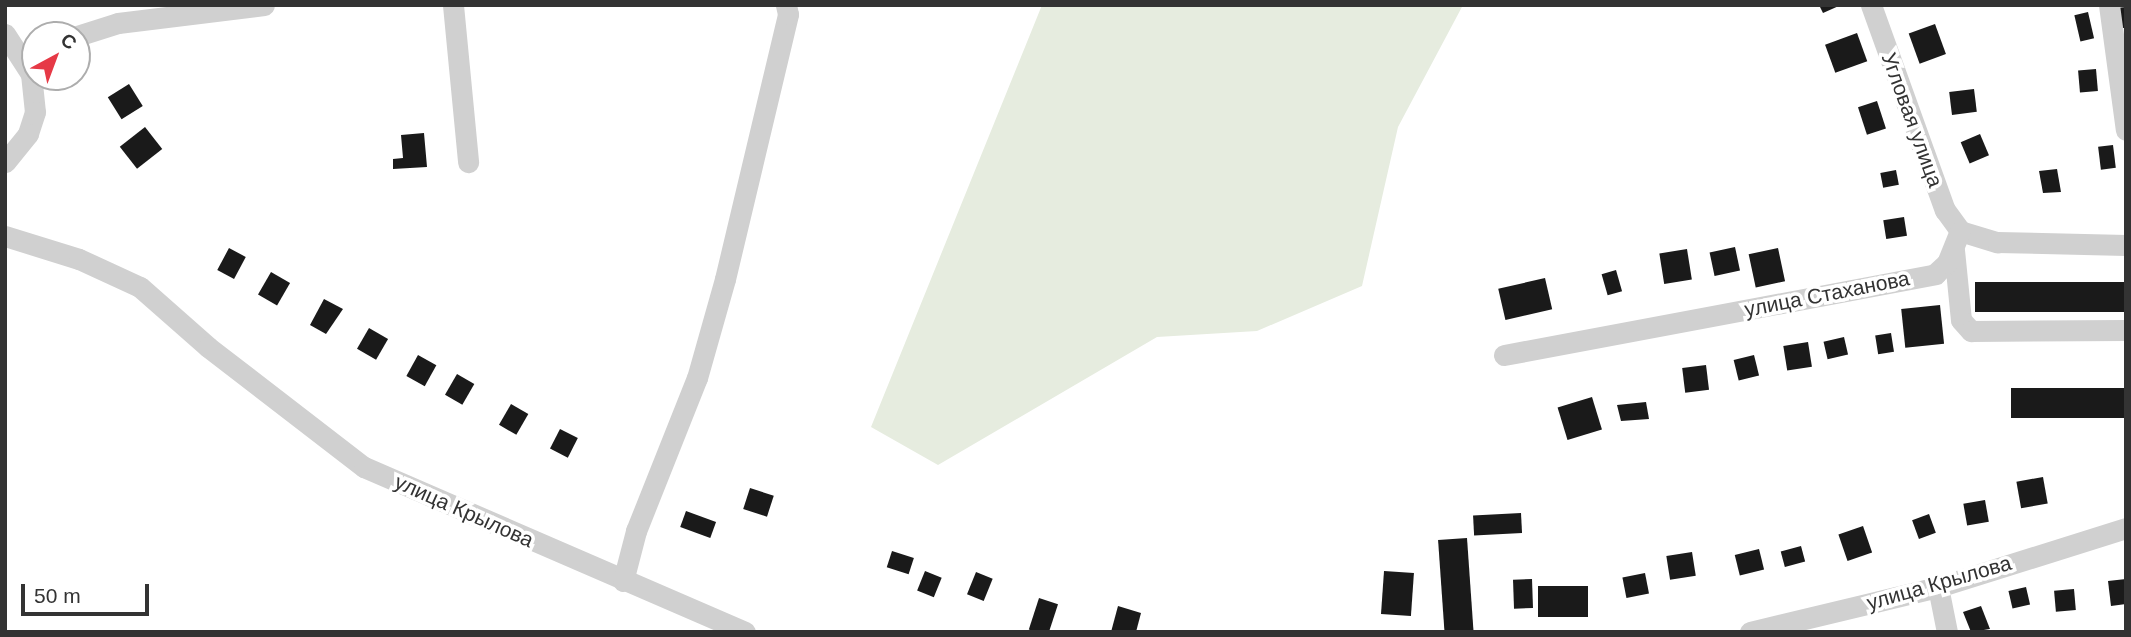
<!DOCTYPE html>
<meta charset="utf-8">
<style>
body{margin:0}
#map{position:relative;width:2131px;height:637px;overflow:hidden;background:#fff;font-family:Helvetica,sans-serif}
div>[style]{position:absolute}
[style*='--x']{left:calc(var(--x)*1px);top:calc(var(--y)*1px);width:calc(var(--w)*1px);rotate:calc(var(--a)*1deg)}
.green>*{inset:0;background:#e6ecdf}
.building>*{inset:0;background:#1a1a1a;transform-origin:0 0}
.minor>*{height:21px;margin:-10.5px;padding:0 10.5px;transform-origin:10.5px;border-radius:10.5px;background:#d0d0d0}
span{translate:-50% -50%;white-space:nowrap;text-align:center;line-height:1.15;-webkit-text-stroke:7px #fff;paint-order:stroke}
.street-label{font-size:21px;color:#333}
.frame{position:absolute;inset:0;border:7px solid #333;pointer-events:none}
.north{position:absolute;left:21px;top:21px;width:70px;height:70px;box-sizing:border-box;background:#fff;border:2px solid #adadad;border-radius:50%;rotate:41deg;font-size:19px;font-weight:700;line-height:28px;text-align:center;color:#333}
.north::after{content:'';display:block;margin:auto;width:24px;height:32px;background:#e63946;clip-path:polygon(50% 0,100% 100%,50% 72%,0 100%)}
.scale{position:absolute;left:21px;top:584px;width:128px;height:32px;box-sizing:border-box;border:4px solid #333;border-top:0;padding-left:9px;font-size:21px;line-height:24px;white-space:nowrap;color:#333;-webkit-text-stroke:5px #fff;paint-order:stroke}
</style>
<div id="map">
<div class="green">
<i style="clip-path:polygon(1042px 5px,1463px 5px,1398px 127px,1362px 286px,1257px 331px,1157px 337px,938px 465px,871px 427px)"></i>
</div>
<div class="building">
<i style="clip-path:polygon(1819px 5px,1841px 5px,1823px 13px)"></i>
<i style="clip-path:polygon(2126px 7px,2126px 28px,2118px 28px,2116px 8px)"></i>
<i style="left:2088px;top:12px;width:27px;height:14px;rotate:77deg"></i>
<i style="left:1935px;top:24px;width:32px;height:28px;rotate:70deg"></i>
<i style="left:1857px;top:33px;width:30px;height:34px;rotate:70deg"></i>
<i style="left:2096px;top:69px;width:22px;height:18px;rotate:85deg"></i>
<i style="left:129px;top:84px;width:26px;height:25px;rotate:58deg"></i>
<i style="left:1974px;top:89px;width:23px;height:25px;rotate:83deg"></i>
<i style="left:1877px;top:101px;width:29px;height:20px;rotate:72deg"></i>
<i style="left:145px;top:127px;width:28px;height:32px;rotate:52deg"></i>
<i style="clip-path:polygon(424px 133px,427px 167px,393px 169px,393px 159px,403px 158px,401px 135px)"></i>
<i style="left:1980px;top:134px;width:23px;height:21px;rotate:67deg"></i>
<i style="left:2113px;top:145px;width:23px;height:15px;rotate:83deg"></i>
<i style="clip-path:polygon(2057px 169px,2061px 192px,2043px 193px,2039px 171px)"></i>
<i style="left:1896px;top:170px;width:15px;height:16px;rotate:79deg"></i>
<i style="left:1904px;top:217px;width:19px;height:21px;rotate:81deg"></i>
<i style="left:1735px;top:247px;width:24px;height:26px;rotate:78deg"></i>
<i style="left:229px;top:248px;width:19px;height:25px;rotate:28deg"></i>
<i style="left:1778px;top:248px;width:34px;height:30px;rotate:78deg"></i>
<i style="left:1687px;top:249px;width:31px;height:28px;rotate:81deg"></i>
<i style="left:1616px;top:270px;width:22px;height:15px;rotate:74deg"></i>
<i style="left:271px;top:272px;width:22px;height:26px;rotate:30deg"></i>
<i style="left:1545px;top:278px;width:32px;height:48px;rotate:77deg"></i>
<i style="left:2126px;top:282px;width:30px;height:151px;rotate:90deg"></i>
<i style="clip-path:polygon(324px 299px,343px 309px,326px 334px,310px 325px)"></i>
<i style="left:1940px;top:305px;width:39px;height:39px;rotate:84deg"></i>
<i style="left:369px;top:328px;width:22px;height:24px;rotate:30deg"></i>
<i style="left:1891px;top:333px;width:19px;height:16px;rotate:81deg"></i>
<i style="left:1844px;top:337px;width:18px;height:21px;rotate:77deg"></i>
<i style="left:1808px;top:342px;width:25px;height:25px;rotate:81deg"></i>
<i style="left:418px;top:355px;width:21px;height:24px;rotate:29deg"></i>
<i style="left:1754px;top:355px;width:21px;height:21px;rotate:76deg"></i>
<i style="left:1706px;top:365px;width:25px;height:24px;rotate:83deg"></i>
<i style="left:457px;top:374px;width:20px;height:24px;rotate:30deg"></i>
<i style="left:2011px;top:388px;width:115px;height:30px"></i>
<i style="left:1592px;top:397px;width:34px;height:36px;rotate:73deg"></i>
<i style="clip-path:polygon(1646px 402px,1649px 419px,1621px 421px,1617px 405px)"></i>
<i style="left:511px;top:404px;width:20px;height:24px;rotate:30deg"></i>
<i style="left:560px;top:429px;width:20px;height:22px;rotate:27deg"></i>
<i style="left:2043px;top:477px;width:27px;height:27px;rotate:80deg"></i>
<i style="left:750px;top:488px;width:25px;height:22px;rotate:18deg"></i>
<i style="left:1985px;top:500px;width:22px;height:22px;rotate:80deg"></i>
<i style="left:686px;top:511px;width:32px;height:17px;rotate:20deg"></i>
<i style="left:1521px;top:513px;width:20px;height:48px;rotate:87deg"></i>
<i style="left:1929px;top:514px;width:20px;height:18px;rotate:70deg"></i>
<i style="left:1863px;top:526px;width:28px;height:26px;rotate:71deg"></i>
<i style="left:1467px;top:538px;width:94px;height:29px;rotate:86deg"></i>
<i style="left:1801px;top:546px;width:16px;height:21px;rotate:75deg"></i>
<i style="left:1759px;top:549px;width:21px;height:25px;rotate:76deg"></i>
<i style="left:892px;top:551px;width:23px;height:17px;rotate:18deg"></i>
<i style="left:1692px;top:552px;width:24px;height:26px;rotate:81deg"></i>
<i style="left:925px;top:571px;width:18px;height:21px;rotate:22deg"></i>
<i style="left:1384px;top:571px;width:30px;height:43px;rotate:4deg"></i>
<i style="left:976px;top:572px;width:18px;height:24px;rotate:22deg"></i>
<i style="left:1645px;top:573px;width:21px;height:23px;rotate:79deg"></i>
<i style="left:1532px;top:579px;width:29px;height:19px;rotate:88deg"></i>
<i style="clip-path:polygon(2126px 579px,2126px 604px,2111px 606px,2108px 581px)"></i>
<i style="left:1538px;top:586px;width:50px;height:31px"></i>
<i style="left:2026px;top:587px;width:18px;height:18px;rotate:77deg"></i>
<i style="left:2074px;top:589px;width:21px;height:20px;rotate:85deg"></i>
<i style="left:1039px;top:598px;width:20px;height:33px;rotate:18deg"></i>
<i style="clip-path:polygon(1118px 606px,1141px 613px,1136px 632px,1111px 632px)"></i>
<i style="clip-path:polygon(1981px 606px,1990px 629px,1971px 632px,1963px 612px)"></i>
</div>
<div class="minor">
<i style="--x:453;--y:5;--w:158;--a:84.5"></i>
<i style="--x:1871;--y:5;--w:218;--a:70.2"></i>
<i style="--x:1945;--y:210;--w:26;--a:54"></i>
<i style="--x:2109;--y:5;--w:126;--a:82.3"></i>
<i style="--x:5;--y:34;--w:48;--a:57"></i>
<i style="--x:31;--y:74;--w:38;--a:84"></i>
<i style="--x:35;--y:112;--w:23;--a:108"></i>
<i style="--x:28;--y:134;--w:36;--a:129"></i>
<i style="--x:77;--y:36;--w:43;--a:-17.6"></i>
<i style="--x:118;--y:23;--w:147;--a:-7"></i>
<i style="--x:1960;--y:231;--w:39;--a:17"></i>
<i style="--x:1997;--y:242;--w:129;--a:1.3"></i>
<i style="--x:5;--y:236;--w:77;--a:17.3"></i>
<i style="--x:79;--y:259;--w:67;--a:24.7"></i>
<i style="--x:140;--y:287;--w:91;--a:41.4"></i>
<i style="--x:208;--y:347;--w:197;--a:37.6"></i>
<i style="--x:364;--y:467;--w:415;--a:23.4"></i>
<i style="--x:1954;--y:250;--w:70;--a:84.3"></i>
<i style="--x:1961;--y:320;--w:15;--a:48"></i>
<i style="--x:1971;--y:331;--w:155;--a:-0.4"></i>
<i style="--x:1504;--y:355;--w:439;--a:-10.6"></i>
<i style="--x:1935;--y:274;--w:16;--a:-43"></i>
<i style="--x:1947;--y:263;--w:35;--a:-68"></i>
<i style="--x:623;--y:581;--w:52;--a:-75.4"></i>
<i style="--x:636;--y:531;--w:165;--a:-68.3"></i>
<i style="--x:697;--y:378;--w:103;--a:-74.2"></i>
<i style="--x:725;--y:279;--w:272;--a:-76.6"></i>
<i style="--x:788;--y:14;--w:9;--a:-103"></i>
<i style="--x:1938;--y:587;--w:46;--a:78.7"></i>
<i style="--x:1750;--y:632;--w:193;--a:-13.5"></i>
<i style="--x:1938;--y:587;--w:197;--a:-17.4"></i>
</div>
<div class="street-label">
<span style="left:1912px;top:120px;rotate:70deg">Угловая улица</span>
<span style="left:1827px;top:294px;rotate:-11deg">улица Стаханова</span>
<span style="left:464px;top:511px;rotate:24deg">улица Крылова</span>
<span style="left:1939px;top:583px;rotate:-16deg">улица Крылова</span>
</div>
<div class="frame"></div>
<div class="north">С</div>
<div class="scale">50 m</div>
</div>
